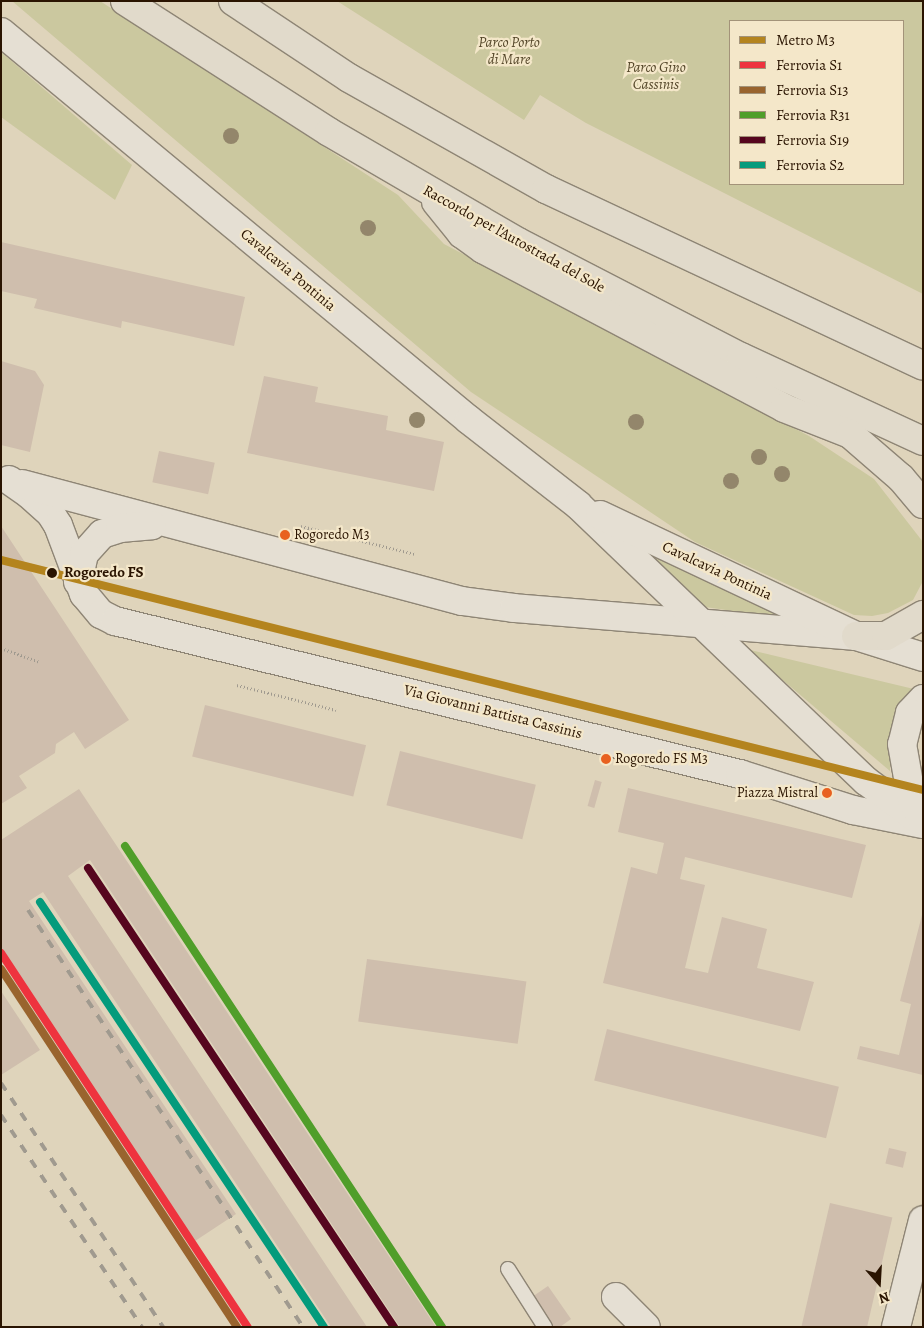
<!DOCTYPE html>
<style>
body{margin:0}
#map{position:relative;width:924px;height:1328px;overflow:hidden;background:#dfd4bb;font-family:Alegreya,serif}
div>[style]{position:absolute}
[style*='--x']{left:calc(var(--x)*1px);top:calc(var(--y)*1px);width:calc(var(--w)*1px);rotate:calc(var(--a)*1deg)}
.green>*{inset:0;background:#cbc89f}
.building>*{inset:0;background:#cfbead;transform-origin:0 0}
.path>*{height:3px;margin-top:-1.5px;transform-origin:0;background:repeating-linear-gradient(90deg,#a09a8f 0 1px,transparent 0 3.5px)}
.roads{filter:drop-shadow(1px 0 #8e8575) drop-shadow(-1px 0 #8e8575) drop-shadow(0 1px #8e8575) drop-shadow(0 -1px #8e8575)}
.service>*{height:14px;margin:-7px;padding:0 7px;transform-origin:7px;border-radius:7px;background:#e5dfd3}
.minor>*{height:28px;margin:-14px;padding:0 14px;transform-origin:14px;border-radius:14px;background:#e5dfd3}
.tertiary>*{height:28px;margin:-14px;padding:0 14px;transform-origin:14px;border-radius:14px;background:#e5dfd3}
.trunk>*{height:28px;margin:-14px;padding:0 14px;transform-origin:14px;border-radius:14px;background:#e1dacb}
.rail>*{height:4px;margin-top:-2px;transform-origin:0;background:repeating-linear-gradient(90deg,#a09a8f 0 9px,transparent 0 18px)}
.rail-1>*{height:8px;margin:-4px;padding:0 4px;transform-origin:4px;border-radius:4px;background:#ee333e}
.rail-2>*{height:8px;margin:-4px;padding:0 4px;transform-origin:4px;border-radius:4px;background:#99642e}
.rail-3>*{height:8px;margin:-4px;padding:0 4px;transform-origin:4px;border-radius:4px;background:#509e2a}
.rail-4>*{height:8px;margin:-4px;padding:0 4px;transform-origin:4px;border-radius:4px;background:#56061f}
.rail-5>*{height:8px;margin:-4px;padding:0 4px;transform-origin:4px;border-radius:4px;background:#049b7c}
.metro-1>*{height:8px;margin:-4px;padding:0 4px;transform-origin:4px;border-radius:4px;background:#b4841e}
.trees>*{width:16px;height:16px;margin:-8px;border-radius:50%;background:#93866b}
.dots>*{width:14px;height:14px;translate:-50% -50%;box-sizing:border-box;border:2px solid #f4e7c9;border-radius:50%}
span{translate:-50% -50%;white-space:nowrap;text-align:center;line-height:1.15;-webkit-text-stroke:4.5px #f4e7c9;paint-order:stroke}
.bus-label{font-size:14px;color:#2a1401}
.left{translate:0 -50%;text-align:left}
.right{translate:-100% -50%;text-align:right}
.park-label{font-size:15px;color:#55472a;font-style:italic}
.street-label{font-size:15px;color:#2a1401}
.stop-label{font-size:15px;color:#2a1401;font-weight:700}
.frame{position:absolute;inset:0;border:2px solid #2a1401;pointer-events:none}
.legend{position:absolute;left:729px;top:20px;width:175px;height:165px;box-sizing:border-box;background:#f4e7c9;border:1px solid #a39379;margin:0;padding:6px 9px;list-style:none;font-size:15px;color:#2a1401}
.legend li{display:flex;align-items:center;gap:10px;height:25px}
.legend b{width:25px;border:1px solid #a39379}
.north{position:absolute;left:854px;top:1258px;width:50px;height:50px;-webkit-text-stroke:4px #f4e7c9;paint-order:stroke;rotate:161deg;font-size:14px;font-weight:700;line-height:20px;text-align:center;color:#2a1401}
.north::after{content:'';display:block;margin:auto;width:18px;height:22px;background:#2a1401;clip-path:polygon(50% 0,100% 100%,50% 72%,0 100%)}
</style>
<div id="map">
<div class="green">
<i style="clip-path:polygon(12px 1px,100px 1px,398px 195px,444px 244px,809px 436px,874px 479px,923px 542px,923px 581px,913px 600px,888px 613px,872px 616px,854px 615px,695px 542px,471px 392px)"></i>
<i style="clip-path:polygon(evenodd,337px 1px,923px 1px,923px 294px,586px 123px,540px 95px,524px 120px,337px 1px,903px 21px,903px 184px,730px 184px,730px 21px,903px 21px)"></i>
<i style="clip-path:polygon(1px 52px,132px 165px,115px 200px,1px 117px)"></i>
<i style="clip-path:polygon(645px 550px,716px 583px,782px 618px,705px 607px)"></i>
<i style="clip-path:polygon(746px 649px,918px 690px,896px 714px,891px 730px,890px 771px)"></i>
</div>
<div class="building">
<i style="clip-path:polygon(1px 242px,245px 297px,234px 346px,122px 321px,121px 328px,34px 308px,37px 299px,1px 291px)"></i>
<i style="clip-path:polygon(1px 361px,35px 371px,44px 385px,30px 452px,1px 445px)"></i>
<i style="clip-path:polygon(264px 376px,318px 387px,315px 402px,388px 416px,386px 430px,444px 442px,434px 491px,247px 453px)"></i>
<i style="left:159px;top:451px;width:57px;height:32px;rotate:12deg"></i>
<i style="clip-path:polygon(1px 526px,129px 720px,85px 749px,74px 732px,56px 744px,55px 753px,19px 776px,27px 788px,1px 804px)"></i>
<i style="left:205px;top:705px;width:166px;height:53px;rotate:14deg"></i>
<i style="left:400px;top:751px;width:140px;height:56px;rotate:14deg"></i>
<i style="left:595px;top:780px;width:7px;height:27px;rotate:16deg"></i>
<i style="clip-path:polygon(628px 788px,866px 845px,852px 898px,685px 857px,680px 879px,705px 885px,685px 968px,708px 973px,722px 917px,767px 929px,757px 968px,814px 982px,800px 1031px,603px 983px,631px 867px,657px 874px,664px 843px,618px 832px)"></i>
<i style="clip-path:polygon(79px 789px,436px 1327px,400px 1327px,90px 860px,68px 876px,367px 1327px,331px 1327px,43px 892px,29px 901px,236px 1214px,195px 1241px,1px 948px,1px 840px)"></i>
<i style="clip-path:polygon(923px 911px,923px 1075px,857px 1059px,860px 1046px,899px 1055px,911px 1004px,900px 1001px)"></i>
<i style="left:367px;top:959px;width:161px;height:63px;rotate:8deg"></i>
<i style="clip-path:polygon(1px 991px,40px 1050px,1px 1075px)"></i>
<i style="left:607px;top:1029px;width:239px;height:53px;rotate:14deg"></i>
<i style="left:889px;top:1148px;width:18px;height:16px;rotate:13deg"></i>
<i style="left:830px;top:1203px;width:64px;height:128px;rotate:13deg"></i>
<i style="clip-path:polygon(548px 1286px,571px 1319px,560px 1327px,553px 1327px,532px 1297px)"></i>
</div>
<div class="path">
<i style="--x:301;--y:526;--w:117;--a:13.8"></i>
<i style="--x:1;--y:648;--w:41;--a:19.7"></i>
<i style="--x:237;--y:685;--w:102;--a:14.2"></i>
</div>
<div class="roads">
<div class="service">
<i style="--x:508;--y:1269;--w:69;--a:57.5"></i>
</div>
<div class="minor">
<i style="--x:9;--y:480;--w:24;--a:35"></i>
<i style="--x:29;--y:494;--w:30;--a:42"></i>
<i style="--x:51;--y:514;--w:13;--a:58"></i>
<i style="--x:58;--y:525;--w:74;--a:69.4"></i>
<i style="--x:84;--y:594;--w:26;--a:50"></i>
<i style="--x:101;--y:614;--w:16;--a:27"></i>
<i style="--x:115;--y:621;--w:643;--a:13.76"></i>
<i style="--x:740;--y:774;--w:119;--a:17.7"></i>
<i style="--x:853;--y:810;--w:71;--a:11.3"></i>
<i style="--x:22;--y:484;--w:455;--a:14.9"></i>
<i style="--x:462;--y:601;--w:52;--a:7.7"></i>
<i style="--x:514;--y:608;--w:342;--a:4.7"></i>
<i style="--x:78;--y:582;--w:29;--a:-78"></i>
<i style="--x:84;--y:554;--w:27;--a:-48"></i>
<i style="--x:102;--y:534;--w:19;--a:-18"></i>
<i style="--x:120;--y:528;--w:32;--a:-5"></i>
<i style="--x:616;--y:1297;--w:42;--a:45"></i>
<i style="--x:896;--y:1327;--w:110;--a:-75.8"></i>
</div>
<div class="tertiary">
<i style="--x:1;--y:32;--w:608;--a:39.66"></i>
<i style="--x:469;--y:420;--w:138;--a:37.9"></i>
<i style="--x:578;--y:505;--w:399;--a:43.8"></i>
<i style="--x:866;--y:781;--w:71;--a:36.4"></i>
<i style="--x:600;--y:515;--w:283;--a:25.3"></i>
<i style="--x:856;--y:636;--w:70;--a:17.4"></i>
<i style="--x:923;--y:699;--w:19;--a:133"></i>
<i style="--x:910;--y:713;--w:32;--a:104"></i>
<i style="--x:902;--y:744;--w:57;--a:79.9"></i>
<i style="--x:912;--y:800;--w:23;--a:61"></i>
</div>
<div class="trunk">
<i style="--x:125;--y:1;--w:242;--a:32.7"></i>
<i style="--x:329;--y:132;--w:219;--a:30.2"></i>
<i style="--x:518;--y:242;--w:251;--a:27.3"></i>
<i style="--x:741;--y:357;--w:200;--a:24.8"></i>
<i style="--x:233;--y:1;--w:139;--a:33.6"></i>
<i style="--x:349;--y:78;--w:226;--a:29.4"></i>
<i style="--x:546;--y:189;--w:416;--a:25.1"></i>
<i style="--x:436;--y:202;--w:41;--a:50.9"></i>
<i style="--x:462;--y:234;--w:26;--a:36"></i>
<i style="--x:483;--y:249;--w:340;--a:27.8"></i>
<i style="--x:784;--y:408;--w:71;--a:21.5"></i>
<i style="--x:850;--y:434;--w:67;--a:40.8"></i>
<i style="--x:901;--y:478;--w:34;--a:50"></i>
<i style="--x:856;--y:636;--w:30;--a:0"></i>
<i style="--x:886;--y:636;--w:43;--a:-29.6"></i>
</div>
</div>
<div class="rail">
<i style="--x:28;--y:910;--w:500;--a:56.6"></i>
<i style="--x:1;--y:1083;--w:293;--a:56.4"></i>
<i style="--x:1;--y:1115;--w:255;--a:56.4"></i>
</div>
<div class="rail-1">
<i style="--x:1;--y:953;--w:448;--a:56.6"></i>
</div>
<div class="rail-2">
<i style="--x:1;--y:969;--w:429;--a:56.6"></i>
</div>
<div class="rail-3">
<i style="--x:125;--y:846;--w:576;--a:56.61"></i>
</div>
<div class="rail-4">
<i style="--x:88;--y:868;--w:552;--a:56.31"></i>
</div>
<div class="rail-5">
<i style="--x:40;--y:902;--w:511;--a:56.25"></i>
</div>
<div class="metro-1">
<i style="--x:1;--y:560;--w:950;--a:14.01"></i>
</div>
<div class="trees">
<i style="left:231px;top:136px"></i>
<i style="left:368px;top:228px"></i>
<i style="left:417px;top:420px"></i>
<i style="left:636px;top:422px"></i>
<i style="left:759px;top:457px"></i>
<i style="left:782px;top:474px"></i>
<i style="left:731px;top:481px"></i>
</div>
<div class="dots">
<i style="left:285px;top:535px;background:#e86120"></i>
<i style="left:52px;top:573px;background:#2a1401"></i>
<i style="left:606px;top:759px;background:#e86120"></i>
<i style="left:827px;top:793px;background:#e86120"></i>
</div>
<div class="bus-label">
<span class="left" style="left:294px;top:535px">Rogoredo M3</span>
<span class="left" style="left:615px;top:759px">Rogoredo FS M3</span>
<span class="right" style="left:818px;top:793px">Piazza Mistral</span>
</div>
<div class="park-label">
<span style="left:509px;top:51px">Parco Porto<br>di Mare</span>
<span style="left:656px;top:76px">Parco Gino<br>Cassinis</span>
</div>
<div class="street-label">
<span style="left:514px;top:239px;rotate:29deg">Raccordo per l'Autostrada del Sole</span>
<span style="left:288px;top:270px;rotate:40deg">Cavalcavia Pontinia</span>
<span style="left:717px;top:571px;rotate:25deg">Cavalcavia Pontinia</span>
<span style="left:493px;top:712px;rotate:14deg">Via Giovanni Battista Cassinis</span>
</div>
<div class="stop-label">
<span class="left" style="left:64px;top:573px">Rogoredo FS</span>
</div>
<div class="frame"></div>
<ul class="legend">
<li><b style="height:6px;background:#b4841e"></b>Metro M3</li>
<li><b style="height:6px;background:#ee333e"></b>Ferrovia S1</li>
<li><b style="height:6px;background:#99642e"></b>Ferrovia S13</li>
<li><b style="height:6px;background:#509e2a"></b>Ferrovia R31</li>
<li><b style="height:6px;background:#56061f"></b>Ferrovia S19</li>
<li><b style="height:6px;background:#049b7c"></b>Ferrovia S2</li>
</ul>
<div class="north">N</div>
</div>
